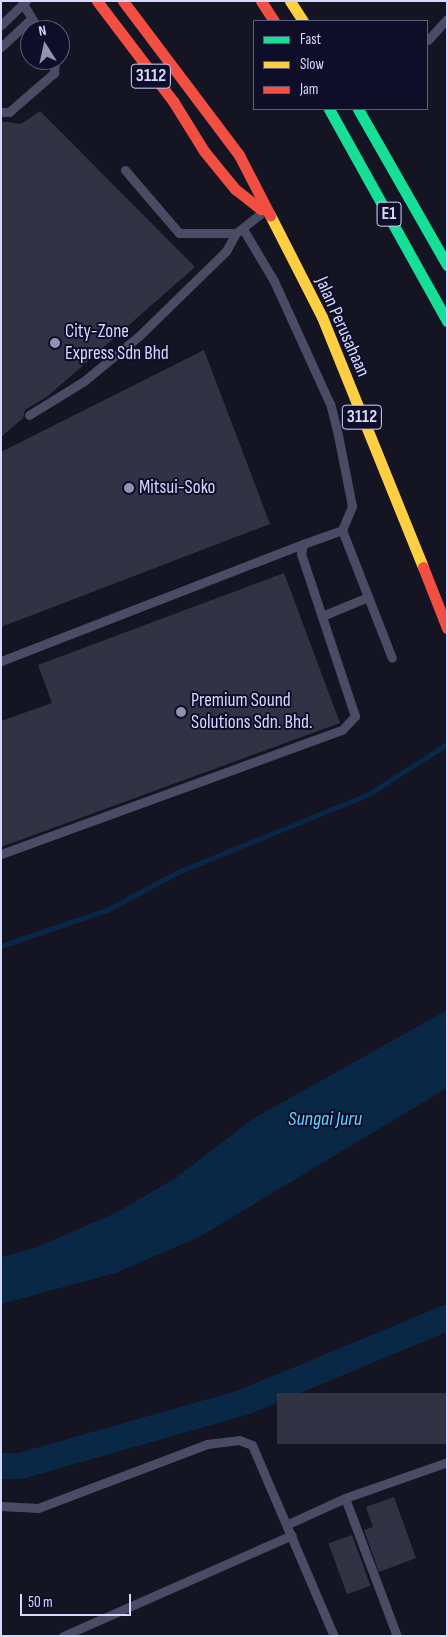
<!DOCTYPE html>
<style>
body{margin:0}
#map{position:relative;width:448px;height:1637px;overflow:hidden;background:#141423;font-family:"Sofia Sans Condensed",sans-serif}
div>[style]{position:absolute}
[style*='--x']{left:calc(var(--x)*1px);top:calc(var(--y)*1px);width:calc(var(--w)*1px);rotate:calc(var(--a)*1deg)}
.water>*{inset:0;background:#082846}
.stream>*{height:4.5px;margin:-2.25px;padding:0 2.25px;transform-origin:2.25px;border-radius:2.25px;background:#082846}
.river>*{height:26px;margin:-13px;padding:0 13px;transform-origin:13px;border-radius:13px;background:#082846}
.building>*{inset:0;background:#323245;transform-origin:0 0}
.lane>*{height:9px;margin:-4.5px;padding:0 4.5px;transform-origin:4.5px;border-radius:4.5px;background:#494c64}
.fast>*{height:11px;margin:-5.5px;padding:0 5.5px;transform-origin:5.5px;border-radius:5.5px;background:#16e098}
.slow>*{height:11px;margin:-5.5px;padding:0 5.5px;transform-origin:5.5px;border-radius:5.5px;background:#ffcf43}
.jam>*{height:11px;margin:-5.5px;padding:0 5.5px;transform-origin:5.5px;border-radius:5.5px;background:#f24e42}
.dots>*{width:14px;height:14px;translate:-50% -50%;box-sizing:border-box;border:2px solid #0e0e29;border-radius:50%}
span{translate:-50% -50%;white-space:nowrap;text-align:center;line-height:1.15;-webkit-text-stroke:4px #0e0e29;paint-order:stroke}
.shield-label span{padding:1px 4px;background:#0e0e29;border:1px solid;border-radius:4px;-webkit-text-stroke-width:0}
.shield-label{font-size:18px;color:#d6d8ff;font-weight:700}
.street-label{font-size:19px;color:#d6d8ff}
.poi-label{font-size:19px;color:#d6d8ff}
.left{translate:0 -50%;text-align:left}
.water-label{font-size:20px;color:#64d2ff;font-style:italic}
.frame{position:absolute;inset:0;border:2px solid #d6d8ff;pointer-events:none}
.legend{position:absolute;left:253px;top:20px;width:175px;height:90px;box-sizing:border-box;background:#0e0e29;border:1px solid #5e5f7f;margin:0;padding:6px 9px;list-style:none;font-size:15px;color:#d6d8ff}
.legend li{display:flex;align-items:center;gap:10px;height:25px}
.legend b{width:25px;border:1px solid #5e5f7f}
.north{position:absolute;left:20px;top:20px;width:50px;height:50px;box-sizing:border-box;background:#0e0e29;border:1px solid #5e5f7f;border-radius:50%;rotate:350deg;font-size:14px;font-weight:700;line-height:20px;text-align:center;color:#d6d8ff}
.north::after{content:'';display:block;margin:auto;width:18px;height:22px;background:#9293b2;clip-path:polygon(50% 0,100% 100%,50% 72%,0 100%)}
.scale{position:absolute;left:20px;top:1594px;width:111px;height:22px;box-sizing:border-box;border:2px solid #d6d8ff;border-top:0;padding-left:6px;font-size:15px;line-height:18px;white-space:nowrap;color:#d6d8ff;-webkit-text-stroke:4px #0e0e29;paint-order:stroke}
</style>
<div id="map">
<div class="water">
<i style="clip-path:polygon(447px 1010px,447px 1088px,201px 1236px,115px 1273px,1px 1304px,1px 1257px,35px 1248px,115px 1213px,176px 1178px,251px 1120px)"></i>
</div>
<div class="stream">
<i style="--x:1;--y:946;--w:112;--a:-18.8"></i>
<i style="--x:107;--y:910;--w:81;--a:-28.2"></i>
<i style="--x:178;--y:872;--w:206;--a:-22.2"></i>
<i style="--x:369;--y:794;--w:93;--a:-32.7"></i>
</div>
<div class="river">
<i style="--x:1;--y:1466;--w:19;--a:0"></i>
<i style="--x:20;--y:1466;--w:233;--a:-15.9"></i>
<i style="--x:244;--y:1402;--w:220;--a:-22.5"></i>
</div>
<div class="building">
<i style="clip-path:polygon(40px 111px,195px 267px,48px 396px,25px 410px,23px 418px,1px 437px,1px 121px,21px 124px)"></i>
<i style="clip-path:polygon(204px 350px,270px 524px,1px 627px,1px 452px)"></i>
<i style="clip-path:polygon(284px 573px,340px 723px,1px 847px,1px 721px,52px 703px,38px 665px)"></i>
<i style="left:447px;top:1393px;width:51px;height:170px;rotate:90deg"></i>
<i style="clip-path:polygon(394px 1497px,416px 1558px,379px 1572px,364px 1530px,373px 1527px,366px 1507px)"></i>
<i style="left:352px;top:1535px;width:54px;height:25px;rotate:70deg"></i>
</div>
<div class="lane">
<i style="--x:23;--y:4;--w:31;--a:58"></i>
<i style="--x:1;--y:25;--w:35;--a:-44"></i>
<i style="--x:428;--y:40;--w:28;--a:-48"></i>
<i style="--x:1;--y:47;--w:42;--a:-43.1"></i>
<i style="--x:1;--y:112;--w:8;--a:0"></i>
<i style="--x:9;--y:112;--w:60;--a:-40.9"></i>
<i style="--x:54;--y:73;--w:13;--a:-86"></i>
<i style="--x:125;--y:170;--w:83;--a:49.4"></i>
<i style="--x:179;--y:233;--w:57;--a:0"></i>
<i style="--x:29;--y:415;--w:65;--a:-31.7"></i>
<i style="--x:84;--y:381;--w:71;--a:-39.3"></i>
<i style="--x:139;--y:336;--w:122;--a:-44.3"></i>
<i style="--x:226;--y:251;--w:21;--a:-61"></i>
<i style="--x:236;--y:233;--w:33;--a:-38"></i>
<i style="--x:342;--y:530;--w:137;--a:68.7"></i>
<i style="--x:322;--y:616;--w:50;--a:-22.4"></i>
<i style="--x:1;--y:661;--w:324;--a:-21.2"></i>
<i style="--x:1;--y:854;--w:363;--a:-20"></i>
<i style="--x:342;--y:730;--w:19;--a:-47"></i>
<i style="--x:355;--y:716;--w:171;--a:-108.4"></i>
<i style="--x:301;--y:554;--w:10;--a:-79"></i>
<i style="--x:303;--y:544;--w:41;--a:-19.7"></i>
<i style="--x:342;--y:530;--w:26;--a:-67"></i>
<i style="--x:352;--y:506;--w:72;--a:-101.2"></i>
<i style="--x:338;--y:435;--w:32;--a:-104"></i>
<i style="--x:330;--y:404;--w:135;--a:-114.5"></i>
<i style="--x:274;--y:281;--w:61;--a:-120.8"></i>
<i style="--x:345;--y:1498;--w:147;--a:69.4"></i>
<i style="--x:1;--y:1506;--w:37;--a:3"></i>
<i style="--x:38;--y:1508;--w:181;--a:-20.7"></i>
<i style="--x:207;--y:1444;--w:32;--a:-7"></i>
<i style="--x:239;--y:1440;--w:14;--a:21"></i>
<i style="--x:252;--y:1445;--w:208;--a:66.8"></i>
<i style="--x:288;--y:1524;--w:63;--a:-24.5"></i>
<i style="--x:345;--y:1498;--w:108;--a:-19.4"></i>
<i style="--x:63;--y:1636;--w:250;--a:-23.8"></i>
</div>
<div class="fast">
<i style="--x:329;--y:109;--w:243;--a:60.9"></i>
<i style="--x:358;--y:109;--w:180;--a:60.3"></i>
</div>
<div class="slow">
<i style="--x:290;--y:1;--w:24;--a:57"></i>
<i style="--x:270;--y:215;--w:114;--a:63"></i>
<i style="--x:322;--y:317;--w:270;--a:68"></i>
</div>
<div class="jam">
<i style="--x:97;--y:1;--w:126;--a:52.8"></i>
<i style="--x:173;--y:101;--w:59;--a:58.2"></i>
<i style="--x:204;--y:151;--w:49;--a:50.8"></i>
<i style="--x:235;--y:189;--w:33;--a:38"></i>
<i style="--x:123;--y:1;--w:193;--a:53"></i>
<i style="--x:239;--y:155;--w:68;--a:62.7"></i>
<i style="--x:261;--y:1;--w:24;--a:57"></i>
<i style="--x:423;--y:567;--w:66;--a:68.5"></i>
</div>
<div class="dots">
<i style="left:55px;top:343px;background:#9293b2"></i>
<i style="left:129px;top:488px;background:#9293b2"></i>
<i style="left:181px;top:712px;background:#9293b2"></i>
</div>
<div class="shield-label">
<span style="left:151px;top:76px">3112</span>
<span style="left:389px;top:214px">E1</span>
<span style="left:362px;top:417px">3112</span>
</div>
<div class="street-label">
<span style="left:342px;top:327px;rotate:66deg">Jalan Perusahaan</span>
</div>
<div class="poi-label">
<span class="left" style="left:65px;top:343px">City-Zone<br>Express Sdn Bhd</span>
<span class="left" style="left:139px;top:488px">Mitsui-Soko</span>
<span class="left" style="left:191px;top:712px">Premium Sound<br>Solutions Sdn. Bhd.</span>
</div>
<div class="water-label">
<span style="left:325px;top:1119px">Sungai Juru</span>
</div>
<div class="frame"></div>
<ul class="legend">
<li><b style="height:6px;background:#16e098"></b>Fast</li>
<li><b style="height:6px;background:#ffcf43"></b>Slow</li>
<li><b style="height:6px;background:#f24e42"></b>Jam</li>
</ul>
<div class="north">N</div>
<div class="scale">50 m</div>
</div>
